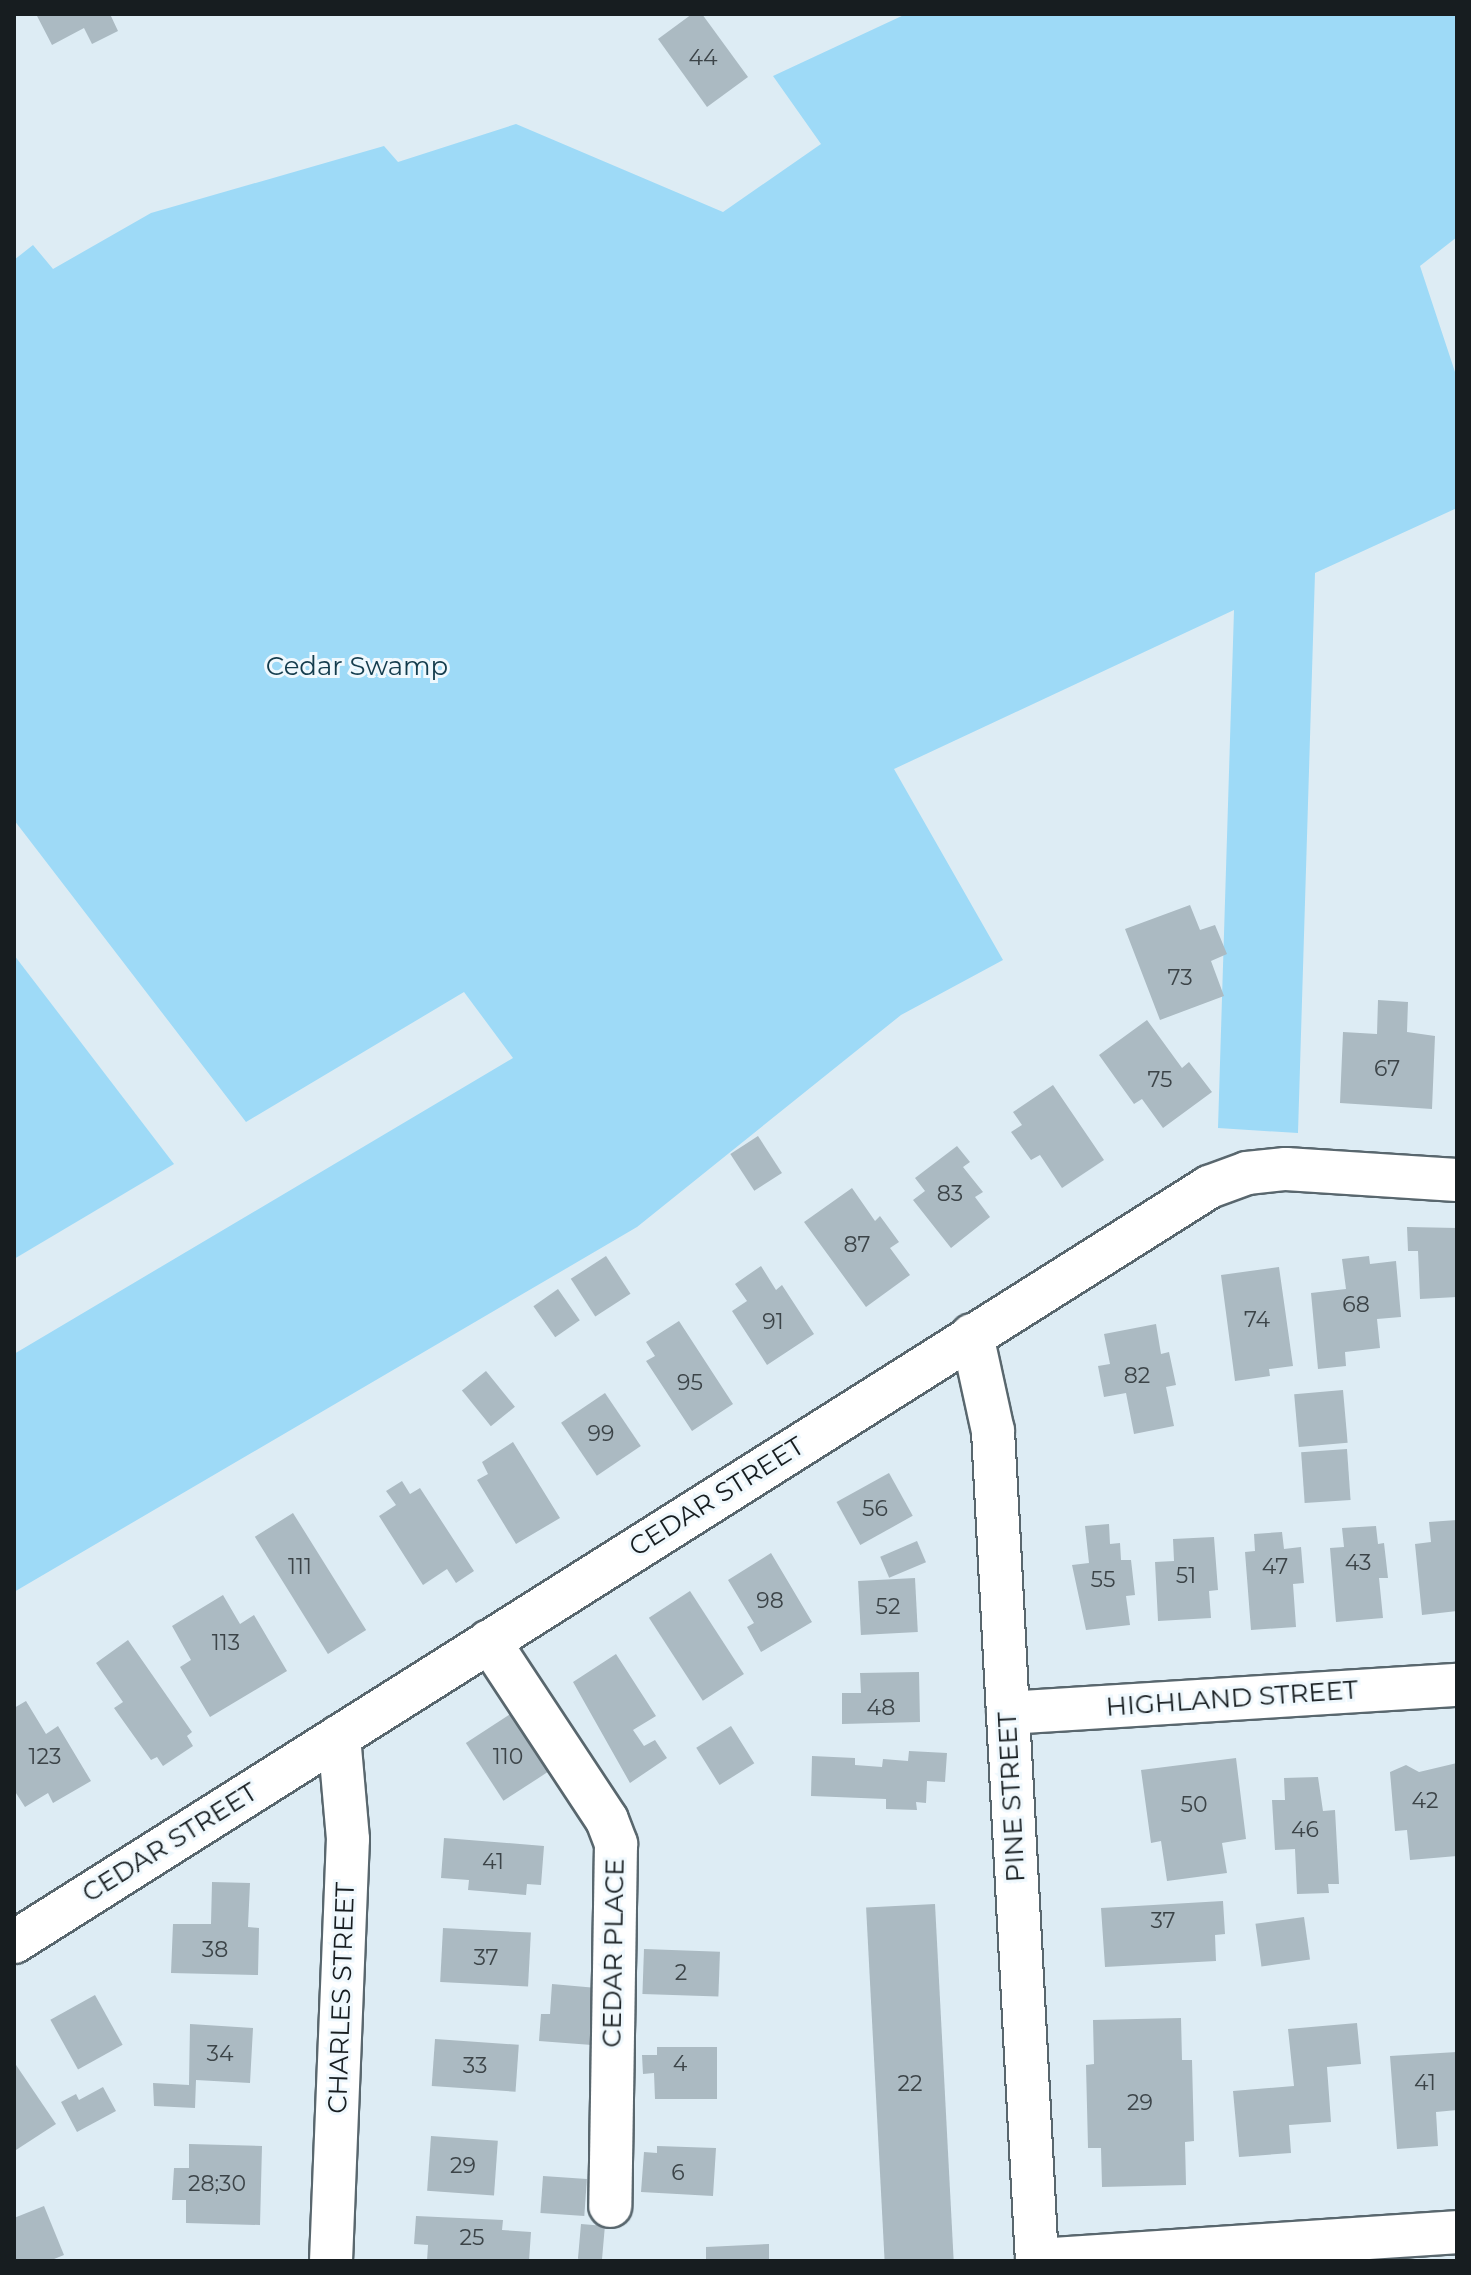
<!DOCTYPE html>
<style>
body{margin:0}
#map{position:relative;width:1471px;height:2275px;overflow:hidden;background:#ddecf4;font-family:Montserrat,sans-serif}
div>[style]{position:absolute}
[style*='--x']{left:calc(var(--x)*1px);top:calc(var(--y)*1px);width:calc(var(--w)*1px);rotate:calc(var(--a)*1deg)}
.green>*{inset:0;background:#9edaf7}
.building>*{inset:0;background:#abbac2;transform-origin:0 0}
.roads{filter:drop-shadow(2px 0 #59676e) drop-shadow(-2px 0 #59676e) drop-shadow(0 2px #59676e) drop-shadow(0 -2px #59676e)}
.minor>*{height:42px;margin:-21px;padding:0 21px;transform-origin:21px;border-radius:21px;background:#fff}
span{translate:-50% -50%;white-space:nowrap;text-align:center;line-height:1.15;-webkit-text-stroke:6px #eff8fd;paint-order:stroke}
.number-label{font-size:22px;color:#3c4448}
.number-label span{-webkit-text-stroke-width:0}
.park-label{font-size:26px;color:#143c4d}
.street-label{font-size:26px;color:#171d20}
.frame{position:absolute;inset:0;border:16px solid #171d20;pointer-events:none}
</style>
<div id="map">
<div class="green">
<i style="clip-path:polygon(906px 14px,1457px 14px,1457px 237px,1420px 266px,1457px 378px,1457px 508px,1315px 573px,1298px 1133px,1218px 1128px,1234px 610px,894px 769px,1003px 960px,901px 1015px,637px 1227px,14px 1592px,14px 1354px,513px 1058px,464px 992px,246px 1122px,14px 820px,14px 260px,33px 245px,53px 269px,151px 213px,384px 146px,398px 162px,516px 124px,723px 212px,821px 144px,773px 76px)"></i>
<i style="clip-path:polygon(14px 955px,174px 1164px,14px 1259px)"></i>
</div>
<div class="building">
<i style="clip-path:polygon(36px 14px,110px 14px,118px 31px,92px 44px,84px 28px,52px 45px)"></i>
<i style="clip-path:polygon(692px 14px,702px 14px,748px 77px,707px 107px,658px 39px)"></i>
<i style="clip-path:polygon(1190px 905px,1200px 930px,1215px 925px,1227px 954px,1211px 961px,1224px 996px,1160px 1020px,1125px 929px)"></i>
<i style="clip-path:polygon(1378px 1000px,1408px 1002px,1407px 1032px,1435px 1036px,1432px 1109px,1340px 1103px,1343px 1032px,1377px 1034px)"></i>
<i style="clip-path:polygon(1147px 1020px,1182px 1068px,1189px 1062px,1212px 1092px,1163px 1128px,1142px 1099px,1134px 1104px,1099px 1055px)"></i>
<i style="clip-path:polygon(1053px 1085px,1104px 1160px,1062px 1188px,1040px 1155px,1031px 1160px,1011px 1132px,1022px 1125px,1013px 1112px)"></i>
<i style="left:758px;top:1136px;width:44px;height:33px;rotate:57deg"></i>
<i style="clip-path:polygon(957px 1146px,970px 1162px,963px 1167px,983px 1192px,975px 1197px,990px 1217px,951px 1248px,913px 1200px,925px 1191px,915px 1178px)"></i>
<i style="clip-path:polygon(852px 1188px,875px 1221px,880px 1216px,899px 1242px,890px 1248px,910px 1275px,866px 1307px,804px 1222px)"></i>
<i style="clip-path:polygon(1407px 1227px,1457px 1228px,1457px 1297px,1420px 1299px,1418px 1251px,1408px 1251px)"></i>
<i style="left:606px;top:1256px;width:45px;height:42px;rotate:57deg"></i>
<i style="clip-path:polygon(1369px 1256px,1370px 1264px,1396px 1261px,1401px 1317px,1377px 1319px,1380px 1348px,1345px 1352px,1346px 1366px,1318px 1369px,1311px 1293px,1346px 1289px,1342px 1259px)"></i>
<i style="clip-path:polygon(761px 1266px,776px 1290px,782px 1285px,814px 1334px,767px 1365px,732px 1311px,747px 1301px,735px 1284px)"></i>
<i style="clip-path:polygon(1279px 1267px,1293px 1366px,1269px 1369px,1270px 1376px,1235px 1381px,1221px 1275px)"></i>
<i style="left:558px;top:1289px;width:38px;height:30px;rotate:55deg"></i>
<i style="clip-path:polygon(679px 1321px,733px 1404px,692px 1431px,646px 1361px,655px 1356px,646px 1342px)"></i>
<i style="clip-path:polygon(1156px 1324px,1161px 1354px,1169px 1352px,1176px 1385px,1166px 1387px,1174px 1426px,1134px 1434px,1126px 1393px,1104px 1397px,1098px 1366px,1110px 1364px,1104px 1334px)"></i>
<i style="left:486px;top:1371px;width:46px;height:31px;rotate:51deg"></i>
<i style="left:1343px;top:1390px;width:53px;height:49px;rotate:85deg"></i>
<i style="left:605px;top:1393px;width:64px;height:53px;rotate:56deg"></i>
<i style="clip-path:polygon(513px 1442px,560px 1518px,516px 1544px,477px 1480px,488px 1474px,482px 1462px)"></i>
<i style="left:1347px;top:1449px;width:51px;height:46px;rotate:86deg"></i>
<i style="left:889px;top:1473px;width:49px;height:60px;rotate:61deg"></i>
<i style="clip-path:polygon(402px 1481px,410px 1494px,420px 1488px,474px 1571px,456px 1583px,447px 1569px,423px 1585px,379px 1516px,396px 1505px,386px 1491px)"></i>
<i style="left:293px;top:1513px;width:138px;height:45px;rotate:58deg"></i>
<i style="clip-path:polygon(1457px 1520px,1457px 1611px,1422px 1615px,1415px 1544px,1431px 1542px,1429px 1522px)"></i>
<i style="clip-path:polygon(1109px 1524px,1110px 1544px,1120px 1543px,1121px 1560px,1131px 1560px,1135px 1595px,1126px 1596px,1130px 1625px,1086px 1630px,1072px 1565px,1089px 1563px,1085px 1526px)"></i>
<i style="clip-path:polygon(1376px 1526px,1378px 1544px,1384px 1543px,1388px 1578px,1379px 1578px,1383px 1618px,1336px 1622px,1330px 1548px,1344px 1547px,1342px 1528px)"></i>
<i style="clip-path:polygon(1282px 1532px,1284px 1549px,1301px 1547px,1304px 1583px,1293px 1584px,1296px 1627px,1251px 1630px,1245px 1552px,1255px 1551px,1254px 1534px)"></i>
<i style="clip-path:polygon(1214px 1537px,1218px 1590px,1209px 1591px,1211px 1618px,1158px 1621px,1155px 1562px,1174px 1561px,1173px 1539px)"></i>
<i style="left:917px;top:1541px;width:23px;height:40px;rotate:67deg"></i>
<i style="clip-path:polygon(771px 1553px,812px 1622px,761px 1652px,747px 1627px,754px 1623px,728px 1580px)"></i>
<i style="left:915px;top:1578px;width:54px;height:57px;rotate:87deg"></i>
<i style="left:690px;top:1591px;width:99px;height:49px;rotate:57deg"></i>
<i style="clip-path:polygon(223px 1595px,240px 1624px,254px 1615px,287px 1671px,210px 1717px,180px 1667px,191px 1660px,172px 1626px)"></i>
<i style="clip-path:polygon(128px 1640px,192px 1732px,187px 1736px,193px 1746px,163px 1766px,157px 1757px,151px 1760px,114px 1708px,123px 1702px,96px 1663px)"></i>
<i style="clip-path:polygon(616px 1654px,656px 1716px,633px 1730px,644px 1746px,655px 1740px,667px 1758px,630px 1783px,573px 1682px)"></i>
<i style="clip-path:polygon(919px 1672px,920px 1722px,842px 1724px,842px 1693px,861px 1693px,860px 1673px)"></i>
<i style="clip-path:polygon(26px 1701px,46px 1734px,58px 1726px,91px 1781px,53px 1803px,48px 1793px,25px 1807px,14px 1790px,14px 1708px)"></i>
<i style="left:512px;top:1713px;width:69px;height:55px;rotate:57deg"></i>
<i style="left:731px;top:1726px;width:44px;height:41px;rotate:58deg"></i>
<i style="clip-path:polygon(909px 1751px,947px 1753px,945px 1782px,927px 1781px,926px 1803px,916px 1802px,917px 1810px,886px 1809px,886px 1799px,811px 1796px,812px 1756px,855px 1758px,855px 1765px,882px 1767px,883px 1759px,908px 1761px)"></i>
<i style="clip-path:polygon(1236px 1758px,1246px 1839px,1222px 1843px,1227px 1873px,1167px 1881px,1161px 1841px,1151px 1843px,1141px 1770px)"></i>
<i style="clip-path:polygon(1457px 1763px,1457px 1856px,1410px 1860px,1407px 1830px,1395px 1831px,1390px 1772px,1406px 1765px,1419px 1772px)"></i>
<i style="clip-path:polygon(1318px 1777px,1323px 1811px,1335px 1810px,1339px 1884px,1328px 1884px,1329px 1893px,1297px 1894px,1295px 1849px,1275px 1850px,1272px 1800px,1285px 1800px,1284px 1778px)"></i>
<i style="clip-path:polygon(444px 1838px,544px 1846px,541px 1885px,527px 1884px,526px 1895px,468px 1890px,469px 1880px,441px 1878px)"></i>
<i style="clip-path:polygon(212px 1882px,250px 1883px,248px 1927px,259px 1928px,258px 1975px,171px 1973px,173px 1924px,211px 1924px)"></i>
<i style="clip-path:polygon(1223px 1901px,1225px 1934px,1215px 1935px,1216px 1961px,1105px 1967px,1101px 1908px)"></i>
<i style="left:935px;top:1904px;width:358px;height:69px;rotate:87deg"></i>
<i style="left:1304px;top:1917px;width:43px;height:49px;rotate:82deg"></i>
<i style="left:443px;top:1928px;width:88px;height:54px;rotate:3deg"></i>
<i style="left:644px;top:1949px;width:76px;height:45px;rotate:2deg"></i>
<i style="clip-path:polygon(552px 1984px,597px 1988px,592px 2045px,539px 2041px,541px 2014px,550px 2014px)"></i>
<i style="left:95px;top:1995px;width:57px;height:51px;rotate:61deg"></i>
<i style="clip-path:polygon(1181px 2018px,1182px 2060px,1192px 2060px,1194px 2141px,1185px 2142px,1186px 2185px,1102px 2187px,1101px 2148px,1088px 2148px,1086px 2065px,1094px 2064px,1093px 2020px)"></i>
<i style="clip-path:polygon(1357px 2023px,1361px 2064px,1327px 2067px,1331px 2122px,1289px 2125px,1291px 2153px,1239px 2157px,1233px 2091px,1294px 2086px,1288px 2029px)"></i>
<i style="clip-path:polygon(190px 2024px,253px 2028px,250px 2083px,196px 2080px,195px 2108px,154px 2106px,153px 2083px,189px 2085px)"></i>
<i style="left:435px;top:2039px;width:84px;height:47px;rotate:4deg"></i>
<i style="clip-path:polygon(657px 2047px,717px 2047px,717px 2099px,655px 2099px,654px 2073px,643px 2074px,642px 2055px,657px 2055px)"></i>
<i style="clip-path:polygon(1457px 2052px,1457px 2110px,1436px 2112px,1438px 2146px,1397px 2149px,1390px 2056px)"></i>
<i style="clip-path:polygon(14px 2062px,56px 2124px,16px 2150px,14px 2147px)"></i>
<i style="clip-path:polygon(103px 2087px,116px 2111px,77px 2132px,61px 2102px,76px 2094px,79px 2100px)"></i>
<i style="left:431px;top:2136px;width:67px;height:55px;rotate:4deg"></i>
<i style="clip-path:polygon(189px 2144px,262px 2146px,260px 2225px,186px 2223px,186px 2200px,172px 2200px,174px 2168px,189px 2168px)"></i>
<i style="clip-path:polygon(657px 2146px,716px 2148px,713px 2196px,641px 2192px,644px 2152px,657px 2153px)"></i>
<i style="left:543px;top:2176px;width:44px;height:37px;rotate:4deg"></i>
<i style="clip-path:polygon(44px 2206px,64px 2255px,49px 2261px,14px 2261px,14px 2218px)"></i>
<i style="clip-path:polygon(416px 2216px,503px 2220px,502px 2230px,531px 2232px,529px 2261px,427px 2261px,428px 2245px,414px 2244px)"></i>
<i style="left:581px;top:2224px;width:24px;height:35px;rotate:5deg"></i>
<i style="clip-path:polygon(769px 2244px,769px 2261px,706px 2261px,706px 2247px)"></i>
</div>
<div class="roads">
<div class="minor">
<i style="--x:972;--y:1335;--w:98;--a:77.7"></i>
<i style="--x:993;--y:1431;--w:831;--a:86.97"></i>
<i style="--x:489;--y:1641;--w:214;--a:56.6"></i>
<i style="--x:607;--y:1820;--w:26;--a:69"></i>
<i style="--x:616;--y:1844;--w:362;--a:90.9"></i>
<i style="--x:1008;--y:1713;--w:450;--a:-3.6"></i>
<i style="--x:14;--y:1942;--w:1414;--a:-32.28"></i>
<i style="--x:1209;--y:1187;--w:40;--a:-20.2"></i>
<i style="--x:1247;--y:1173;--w:39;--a:-6"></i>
<i style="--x:1286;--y:1169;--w:171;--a:3.7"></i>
<i style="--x:1037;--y:2260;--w:421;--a:-3.8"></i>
<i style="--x:331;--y:2261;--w:422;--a:-87.7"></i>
<i style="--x:348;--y:1839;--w:103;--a:-95"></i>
</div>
</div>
<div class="number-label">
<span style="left:703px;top:58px">44</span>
<span style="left:1180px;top:978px">73</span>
<span style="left:1387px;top:1069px">67</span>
<span style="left:1160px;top:1080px">75</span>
<span style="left:950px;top:1194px">83</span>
<span style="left:857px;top:1245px">87</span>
<span style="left:1356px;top:1305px">68</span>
<span style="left:1257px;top:1320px">74</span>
<span style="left:773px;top:1322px">91</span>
<span style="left:1137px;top:1376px">82</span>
<span style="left:690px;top:1383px">95</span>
<span style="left:601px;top:1434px">99</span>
<span style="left:875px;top:1509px">56</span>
<span style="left:1358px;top:1563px">43</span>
<span style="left:300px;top:1567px">111</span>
<span style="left:1275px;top:1567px">47</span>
<span style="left:1186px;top:1576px">51</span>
<span style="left:1103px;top:1580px">55</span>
<span style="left:770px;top:1601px">98</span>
<span style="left:888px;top:1607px">52</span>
<span style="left:226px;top:1643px">113</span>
<span style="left:881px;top:1708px">48</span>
<span style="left:45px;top:1757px">123</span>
<span style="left:508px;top:1757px">110</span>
<span style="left:1425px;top:1801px">42</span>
<span style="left:1194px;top:1805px">50</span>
<span style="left:1305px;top:1830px">46</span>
<span style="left:493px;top:1862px">41</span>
<span style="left:1163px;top:1921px">37</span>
<span style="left:215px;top:1950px">38</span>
<span style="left:486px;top:1958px">37</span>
<span style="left:681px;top:1973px">2</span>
<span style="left:220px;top:2054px">34</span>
<span style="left:680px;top:2064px">4</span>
<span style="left:475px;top:2066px">33</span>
<span style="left:1425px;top:2083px">41</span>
<span style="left:910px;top:2084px">22</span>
<span style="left:1140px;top:2103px">29</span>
<span style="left:463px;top:2166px">29</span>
<span style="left:678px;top:2173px">6</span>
<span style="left:217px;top:2184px">28;30</span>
<span style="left:472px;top:2238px">25</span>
</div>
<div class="park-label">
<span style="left:357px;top:667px">Cedar Swamp</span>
</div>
<div class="street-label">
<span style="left:717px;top:1497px;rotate:-32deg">CEDAR STREET</span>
<span style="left:1232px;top:1699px;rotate:-4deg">HIGHLAND STREET</span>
<span style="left:1012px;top:1797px;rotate:-93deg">PINE STREET</span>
<span style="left:170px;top:1843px;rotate:-32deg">CEDAR STREET</span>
<span style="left:614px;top:1953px;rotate:-89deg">CEDAR PLACE</span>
<span style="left:342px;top:1998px;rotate:-88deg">CHARLES STREET</span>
</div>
<div class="frame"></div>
</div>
